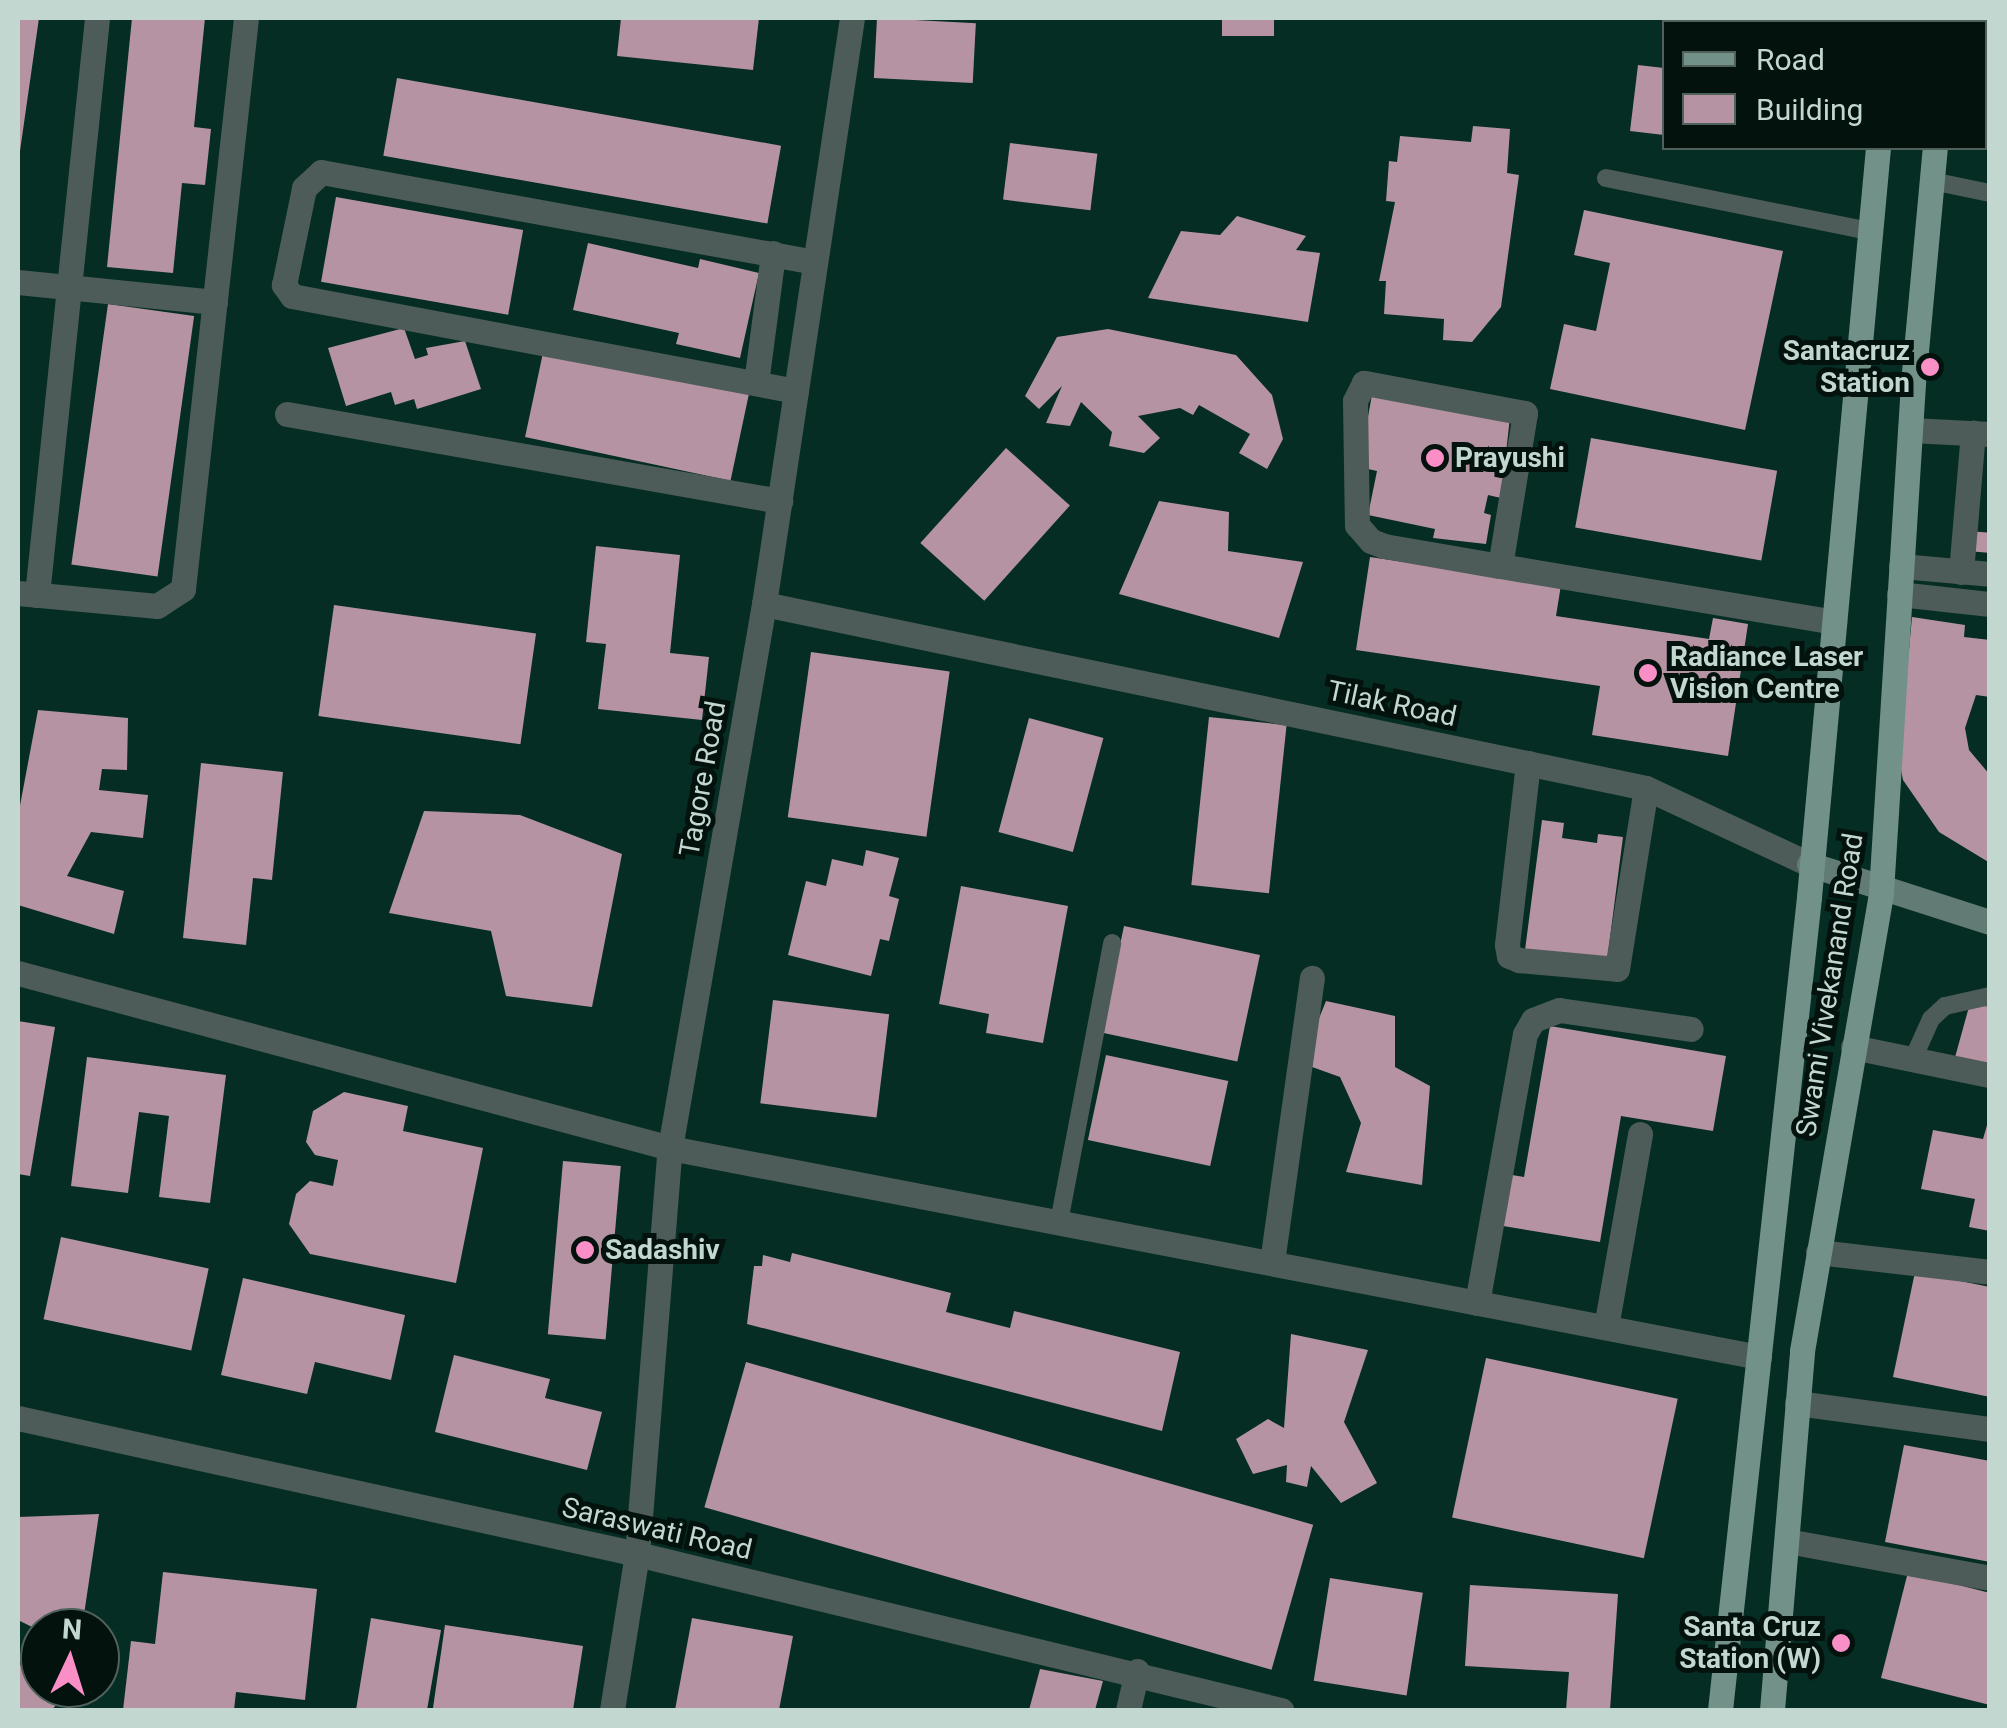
<!DOCTYPE html>
<style>
body{margin:0}
#map{position:relative;width:2007px;height:1728px;overflow:hidden;background:#052d24;font-family:Roboto,sans-serif}
div>[style]{position:absolute}
[style*='--x']{left:calc(var(--x)*1px);top:calc(var(--y)*1px);width:calc(var(--w)*1px);rotate:calc(var(--a)*1deg)}
.building>*{inset:0;background:#b593a3;transform-origin:0 0}
.lane>*{height:18px;margin:-9px;padding:0 9px;transform-origin:9px;border-radius:9px;background:#4d5c58}
.street>*{height:25px;margin:-12.5px;padding:0 12.5px;transform-origin:12.5px;border-radius:12.5px;background:#4d5c58}
.secondary>*{height:25px;margin:-12.5px;padding:0 12.5px;transform-origin:12.5px;border-radius:12.5px;background:#627b74}
.primary>*{height:25px;margin:-12.5px;padding:0 12.5px;transform-origin:12.5px;border-radius:12.5px;background:#729289}
.dots>*{width:28px;height:28px;translate:-50% -50%;box-sizing:border-box;border:5px solid #04120e;border-radius:50%}
span{translate:-50% -50%;white-space:nowrap;text-align:center;line-height:1.15;-webkit-text-stroke:10px #04120e;paint-order:stroke}
.poi-label{font-size:28px;color:#c3d7d1;font-weight:700}
.right{translate:-100% -50%;text-align:right}
.left{translate:0 -50%;text-align:left}
.street-label{font-size:28px;color:#c3d7d1}
.frame{position:absolute;inset:0;border:20px solid #c3d7d1;pointer-events:none}
.legend{position:absolute;left:1662px;top:20px;width:325px;height:130px;box-sizing:border-box;background:#04120e;border:2px solid #50615c;margin:0;padding:12px 18px;list-style:none;font-size:30px;color:#c3d7d1}
.legend li{display:flex;align-items:center;gap:20px;height:50px}
.legend b{width:50px;border:2px solid #50615c}
.north{position:absolute;left:20px;top:1608px;width:100px;height:100px;box-sizing:border-box;background:#04120e;border:2px solid #50615c;border-radius:50%;rotate:4deg;font-size:28px;font-weight:700;line-height:40px;text-align:center;color:#c3d7d1}
.north::after{content:'';display:block;margin:auto;width:35px;height:45px;background:#fa8fc7;clip-path:polygon(50% 0,100% 100%,50% 72%,0 100%)}
</style>
<div id="map">
<div class="building">
<i style="clip-path:polygon(18px 18px,39px 18px,20px 151px,18px 151px)"></i>
<i style="clip-path:polygon(132px 18px,205px 18px,194px 127px,211px 129px,205px 185px,182px 183px,173px 273px,107px 267px)"></i>
<i style="clip-path:polygon(621px 18px,759px 18px,753px 70px,617px 56px)"></i>
<i style="left:877px;top:18px;width:99px;height:60px;rotate:3deg"></i>
<i style="left:1222px;top:18px;width:52px;height:18px"></i>
<i style="clip-path:polygon(1638px 65px,1664px 68px,1664px 135px,1630px 131px)"></i>
<i style="left:397px;top:78px;width:390px;height:79px;rotate:10deg"></i>
<i style="clip-path:polygon(1473px 126px,1510px 129px,1507px 173px,1519px 175px,1501px 307px,1472px 342px,1443px 340px,1444px 319px,1384px 314px,1386px 281px,1379px 281px,1395px 202px,1386px 201px,1389px 161px,1397px 162px,1400px 136px,1471px 142px)"></i>
<i style="left:1010px;top:143px;width:88px;height:57px;rotate:7deg"></i>
<i style="left:336px;top:197px;width:190px;height:86px;rotate:10deg"></i>
<i style="clip-path:polygon(1584px 210px,1783px 251px,1745px 430px,1550px 389px,1564px 324px,1596px 331px,1610px 263px,1574px 255px)"></i>
<i style="clip-path:polygon(1237px 216px,1306px 236px,1296px 250px,1320px 253px,1308px 322px,1148px 298px,1181px 231px,1220px 235px)"></i>
<i style="clip-path:polygon(588px 243px,698px 268px,700px 259px,759px 273px,740px 358px,676px 344px,679px 333px,573px 310px)"></i>
<i style="left:108px;top:304px;width:87px;height:263px;rotate:8deg"></i>
<i style="clip-path:polygon(404px 328px,415px 359px,428px 355px,426px 348px,465px 341px,481px 389px,417px 409px,414px 399px,395px 405px,391px 392px,346px 406px,328px 348px)"></i>
<i style="clip-path:polygon(1108px 329px,1236px 355px,1272px 395px,1283px 439px,1267px 469px,1239px 453px,1250px 434px,1199px 405px,1193px 415px,1180px 408px,1138px 416px,1160px 438px,1144px 453px,1109px 446px,1112px 432px,1081px 402px,1070px 426px,1046px 423px,1062px 386px,1039px 409px,1025px 396px,1057px 337px)"></i>
<i style="left:544px;top:348px;width:210px;height:91px;rotate:12deg"></i>
<i style="clip-path:polygon(1373px 389px,1510px 417px,1501px 498px,1488px 495px,1484px 513px,1491px 515px,1486px 544px,1433px 538px,1435px 529px,1368px 515px,1377px 471px,1359px 467px)"></i>
<i style="left:1591px;top:438px;width:189px;height:91px;rotate:10deg"></i>
<i style="left:1006px;top:448px;width:86px;height:128px;rotate:42deg"></i>
<i style="clip-path:polygon(1159px 501px,1229px 512px,1228px 551px,1303px 562px,1279px 638px,1119px 594px)"></i>
<i style="left:1969px;top:531px;width:21px;height:20px;rotate:5deg"></i>
<i style="clip-path:polygon(596px 546px,680px 555px,670px 653px,709px 657px,702px 720px,598px 709px,606px 644px,586px 642px)"></i>
<i style="clip-path:polygon(1370px 557px,1561px 585px,1556px 616px,1709px 639px,1713px 618px,1748px 624px,1728px 756px,1592px 735px,1600px 686px,1356px 650px)"></i>
<i style="left:334px;top:605px;width:204px;height:112px;rotate:8deg"></i>
<i style="clip-path:polygon(1912px 617px,1965px 625px,1964px 637px,1990px 640px,1990px 697px,1976px 695px,1965px 728px,1969px 750px,1990px 775px,1990px 863px,1939px 832px,1903px 780px,1899px 758px)"></i>
<i style="left:811px;top:652px;width:140px;height:167px;rotate:8deg"></i>
<i style="clip-path:polygon(38px 710px,128px 718px,127px 770px,102px 769px,99px 790px,148px 795px,143px 838px,91px 832px,67px 876px,124px 891px,114px 934px,18px 905px,18px 816px)"></i>
<i style="left:1209px;top:717px;width:78px;height:169px;rotate:6deg"></i>
<i style="left:1029px;top:718px;width:77px;height:118px;rotate:15deg"></i>
<i style="clip-path:polygon(201px 763px,283px 772px,272px 880px,253px 878px,246px 945px,183px 938px)"></i>
<i style="clip-path:polygon(424px 811px,520px 815px,622px 854px,592px 1007px,506px 996px,491px 931px,389px 913px)"></i>
<i style="clip-path:polygon(1542px 820px,1564px 823px,1562px 838px,1597px 843px,1598px 834px,1623px 837px,1607px 961px,1525px 950px)"></i>
<i style="clip-path:polygon(866px 850px,899px 858px,889px 896px,899px 899px,889px 941px,880px 939px,871px 976px,788px 955px,806px 881px,826px 886px,832px 859px,863px 866px)"></i>
<i style="clip-path:polygon(961px 886px,1068px 906px,1043px 1043px,986px 1033px,989px 1014px,939px 1004px)"></i>
<i style="left:1124px;top:926px;width:139px;height:109px;rotate:12deg"></i>
<i style="left:773px;top:1000px;width:117px;height:104px;rotate:7deg"></i>
<i style="clip-path:polygon(1326px 1001px,1395px 1016px,1395px 1067px,1430px 1086px,1422px 1185px,1346px 1172px,1361px 1123px,1340px 1077px,1301px 1063px)"></i>
<i style="clip-path:polygon(1970px 1003px,1990px 1007px,1990px 1068px,1954px 1061px)"></i>
<i style="clip-path:polygon(18px 1021px,55px 1027px,30px 1176px,18px 1174px)"></i>
<i style="clip-path:polygon(1550px 1026px,1726px 1056px,1713px 1131px,1621px 1116px,1600px 1242px,1497px 1225px,1506px 1174px,1524px 1177px)"></i>
<i style="left:1106px;top:1055px;width:125px;height:87px;rotate:12deg"></i>
<i style="clip-path:polygon(87px 1057px,226px 1075px,210px 1203px,159px 1197px,169px 1116px,139px 1112px,128px 1193px,71px 1186px)"></i>
<i style="clip-path:polygon(344px 1092px,408px 1106px,403px 1131px,483px 1148px,456px 1283px,310px 1254px,289px 1224px,296px 1194px,310px 1181px,333px 1186px,338px 1160px,315px 1155px,306px 1142px,313px 1111px)"></i>
<i style="clip-path:polygon(1990px 1115px,1990px 1231px,1969px 1227px,1975px 1199px,1921px 1189px,1933px 1130px,1983px 1139px)"></i>
<i style="left:563px;top:1161px;width:58px;height:174px;rotate:5deg"></i>
<i style="left:61px;top:1237px;width:151px;height:84px;rotate:12deg"></i>
<i style="clip-path:polygon(792px 1253px,951px 1293px,946px 1312px,1010px 1328px,1014px 1311px,1180px 1352px,1162px 1431px,747px 1324px,754px 1266px,762px 1266px,763px 1255px,790px 1262px)"></i>
<i style="clip-path:polygon(1915px 1272px,1990px 1287px,1990px 1397px,1893px 1377px)"></i>
<i style="clip-path:polygon(243px 1278px,405px 1315px,391px 1380px,315px 1362px,307px 1394px,221px 1375px)"></i>
<i style="clip-path:polygon(1291px 1334px,1368px 1350px,1344px 1422px,1377px 1483px,1341px 1503px,1311px 1466px,1307px 1487px,1286px 1482px,1287px 1465px,1253px 1474px,1236px 1439px,1268px 1419px,1284px 1428px)"></i>
<i style="clip-path:polygon(454px 1355px,550px 1379px,545px 1398px,602px 1412px,587px 1470px,435px 1432px)"></i>
<i style="left:1486px;top:1358px;width:196px;height:163px;rotate:12deg"></i>
<i style="left:746px;top:1362px;width:590px;height:151px;rotate:16deg"></i>
<i style="clip-path:polygon(1904px 1445px,1990px 1461px,1990px 1562px,1885px 1542px)"></i>
<i style="clip-path:polygon(99px 1514px,82px 1628px,40px 1631px,18px 1620px,18px 1517px)"></i>
<i style="clip-path:polygon(163px 1572px,317px 1589px,305px 1700px,236px 1692px,234px 1710px,123px 1710px,131px 1641px,155px 1644px)"></i>
<i style="clip-path:polygon(1908px 1572px,1990px 1593px,1990px 1705px,1881px 1678px)"></i>
<i style="left:1330px;top:1578px;width:94px;height:104px;rotate:9deg"></i>
<i style="clip-path:polygon(1470px 1585px,1618px 1594px,1610px 1710px,1566px 1710px,1569px 1672px,1465px 1666px)"></i>
<i style="clip-path:polygon(371px 1618px,441px 1630px,427px 1710px,356px 1710px)"></i>
<i style="clip-path:polygon(692px 1618px,793px 1636px,779px 1710px,675px 1710px)"></i>
<i style="clip-path:polygon(445px 1625px,583px 1646px,573px 1710px,433px 1708px)"></i>
<i style="clip-path:polygon(37px 1644px,40px 1688px,70px 1688px,52px 1710px,18px 1708px,18px 1668px)"></i>
<i style="clip-path:polygon(1040px 1669px,1103px 1681px,1095px 1710px,1029px 1710px)"></i>
</div>
<div class="lane">
<i style="--x:1606;--y:178;--w:269;--a:11.4"></i>
<i style="--x:1932;--y:181;--w:59;--a:11.7"></i>
<i style="--x:1913;--y:1059;--w:44;--a:-65.8"></i>
<i style="--x:1931;--y:1019;--w:19;--a:-43"></i>
<i style="--x:1945;--y:1006;--w:46;--a:-12.5"></i>
<i style="--x:1059;--y:1222;--w:284;--a:-79.2"></i>
</div>
<div class="street">
<i style="--x:18;--y:282;--w:198;--a:5.8"></i>
<i style="--x:756;--y:383;--w:131;--a:-82.5"></i>
<i style="--x:796;--y:391;--w:513;--a:-169.33"></i>
<i style="--x:292;--y:296;--w:14;--a:-126"></i>
<i style="--x:284;--y:285;--w:99;--a:-78.3"></i>
<i style="--x:304;--y:188;--w:23;--a:-43"></i>
<i style="--x:321;--y:172;--w:502;--a:10.33"></i>
<i style="--x:287;--y:414;--w:501;--a:10.01"></i>
<i style="--x:1910;--y:430;--w:80;--a:2.9"></i>
<i style="--x:1500;--y:566;--w:155;--a:-80.7"></i>
<i style="--x:1525;--y:413;--w:164;--a:-169.4"></i>
<i style="--x:1364;--y:383;--w:20;--a:117"></i>
<i style="--x:1355;--y:401;--w:124;--a:89.1"></i>
<i style="--x:1357;--y:525;--w:21;--a:49"></i>
<i style="--x:1371;--y:541;--w:14;--a:21"></i>
<i style="--x:1384;--y:546;--w:118;--a:9.8"></i>
<i style="--x:1500;--y:566;--w:339;--a:9.5"></i>
<i style="--x:1901;--y:566;--w:89;--a:5.1"></i>
<i style="--x:1961;--y:572;--w:140;--a:-85.1"></i>
<i style="--x:18;--y:593;--w:140;--a:5.3"></i>
<i style="--x:157;--y:606;--w:31;--a:-33"></i>
<i style="--x:183;--y:589;--w:574;--a:-83.7"></i>
<i style="--x:1899;--y:594;--w:92;--a:6.3"></i>
<i style="--x:37;--y:595;--w:580;--a:-84.06"></i>
<i style="--x:764;--y:604;--w:901;--a:11.78"></i>
<i style="--x:1646;--y:788;--w:180;--a:25"></i>
<i style="--x:1528;--y:763;--w:183;--a:96.6"></i>
<i style="--x:1507;--y:945;--w:11;--a:80"></i>
<i style="--x:1509;--y:956;--w:11;--a:22"></i>
<i style="--x:1519;--y:960;--w:98;--a:5.2"></i>
<i style="--x:1617;--y:969;--w:183;--a:-80.9"></i>
<i style="--x:18;--y:973;--w:675;--a:15.02"></i>
<i style="--x:670;--y:1148;--w:1109;--a:10.86"></i>
<i style="--x:1853;--y:1047;--w:140;--a:11.6"></i>
<i style="--x:1818;--y:1252;--w:173;--a:6.6"></i>
<i style="--x:1272;--y:1262;--w:287;--a:-82"></i>
<i style="--x:1477;--y:1303;--w:273;--a:-79.9"></i>
<i style="--x:1525;--y:1034;--w:16;--a:-60"></i>
<i style="--x:1533;--y:1020;--w:28;--a:-21"></i>
<i style="--x:1559;--y:1010;--w:133;--a:8.2"></i>
<i style="--x:1606;--y:1327;--w:196;--a:-80"></i>
<i style="--x:1797;--y:1403;--w:195;--a:7.7"></i>
<i style="--x:18;--y:1418;--w:634;--a:12.39"></i>
<i style="--x:637;--y:1554;--w:663;--a:13.62"></i>
<i style="--x:1787;--y:1541;--w:206;--a:10.3"></i>
<i style="--x:612;--y:1710;--w:158;--a:-80.9"></i>
<i style="--x:637;--y:1554;--w:407;--a:-85.4"></i>
<i style="--x:670;--y:1148;--w:552;--a:-80.2"></i>
<i style="--x:764;--y:604;--w:593;--a:-81.46"></i>
<i style="--x:1128;--y:1710;--w:40;--a:-77"></i>
</div>
<div class="secondary">
<i style="--x:1809;--y:864;--w:190;--a:17.8"></i>
</div>
<div class="primary">
<i style="--x:1891;--y:22;--w:4;--a:-76"></i>
<i style="--x:1947;--y:22;--w:4;--a:-90"></i>
<i style="--x:1720;--y:1710;--w:818;--a:-83.75"></i>
<i style="--x:1809;--y:897;--w:752;--a:-84.74"></i>
<i style="--x:1772;--y:1710;--w:360;--a:-85.2"></i>
<i style="--x:1802;--y:1351;--w:466;--a:-80.2"></i>
<i style="--x:1881;--y:892;--w:510;--a:-86.4"></i>
<i style="--x:1913;--y:383;--w:236;--a:-84.7"></i>
</div>
<div class="dots">
<i style="left:1930px;top:367px;background:#fa8fc7"></i>
<i style="left:1435px;top:458px;background:#fa8fc7"></i>
<i style="left:1648px;top:673px;background:#fa8fc7"></i>
<i style="left:585px;top:1250px;background:#fa8fc7"></i>
<i style="left:1841px;top:1643px;background:#fa8fc7"></i>
</div>
<div class="poi-label">
<span class="right" style="left:1910px;top:367px">Santacruz<br>Station</span>
<span class="left" style="left:1455px;top:458px">Prayushi</span>
<span class="left" style="left:1670px;top:673px">Radiance Laser<br>Vision Centre</span>
<span class="left" style="left:605px;top:1250px">Sadashiv</span>
<span class="right" style="left:1821px;top:1643px">Santa Cruz<br>Station (W)</span>
</div>
<div class="street-label">
<span style="left:1392px;top:704px;rotate:12deg">Tilak Road</span>
<span style="left:703px;top:779px;rotate:-80deg">Tagore Road</span>
<span style="left:1830px;top:985px;rotate:-81deg">Swami Vivekanand Road</span>
<span style="left:657px;top:1529px;rotate:13deg">Saraswati Road</span>
</div>
<div class="frame"></div>
<ul class="legend">
<li><b style="height:12px;background:#729289"></b>Road</li>
<li><b style="height:28px;background:#b593a3"></b>Building</li>
</ul>
<div class="north">N</div>
</div>
